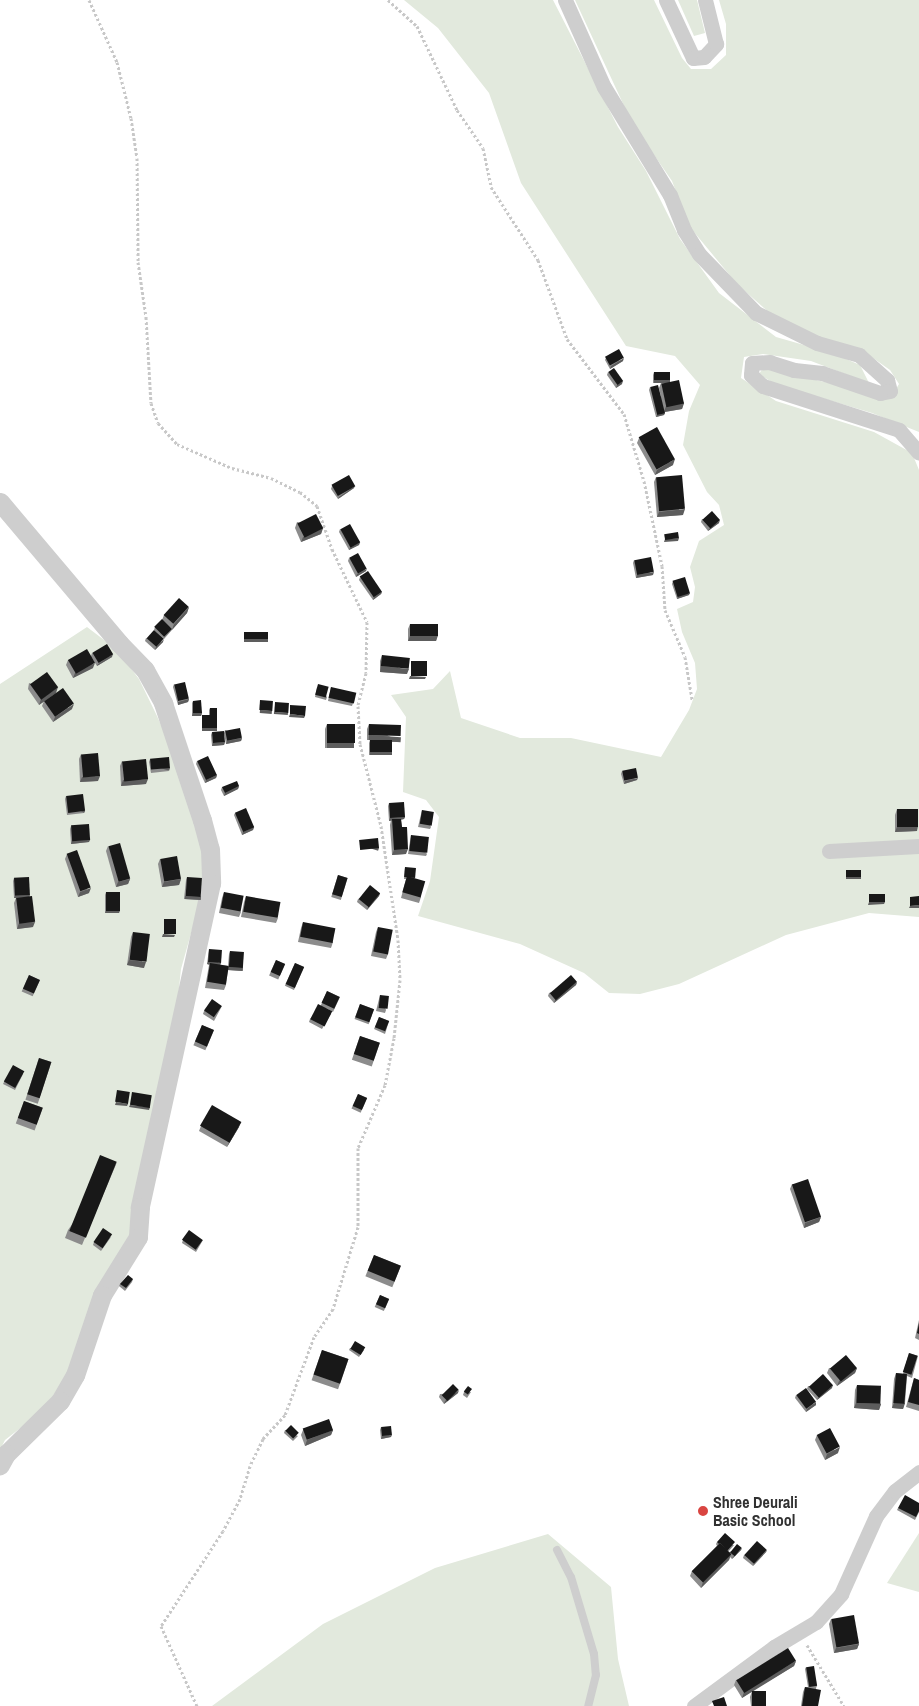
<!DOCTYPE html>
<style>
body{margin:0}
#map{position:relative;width:919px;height:1706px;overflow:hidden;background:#fff;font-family:"Archivo Narrow",sans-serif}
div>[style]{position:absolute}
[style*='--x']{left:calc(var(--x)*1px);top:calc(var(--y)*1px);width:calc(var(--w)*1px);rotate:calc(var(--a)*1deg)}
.green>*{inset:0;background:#e2e9dd}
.path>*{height:3px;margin-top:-1.5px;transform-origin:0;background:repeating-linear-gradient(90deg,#c8c8c8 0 2.5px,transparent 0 5px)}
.service>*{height:8px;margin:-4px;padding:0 4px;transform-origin:4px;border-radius:4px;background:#cecece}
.minor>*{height:15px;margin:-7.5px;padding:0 7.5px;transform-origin:7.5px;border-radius:7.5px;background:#cecece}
.tertiary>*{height:19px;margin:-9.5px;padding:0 9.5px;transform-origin:9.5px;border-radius:9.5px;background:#cecece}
.wall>*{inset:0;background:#8c8c8c;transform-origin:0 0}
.shaded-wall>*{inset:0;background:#5d5d5d;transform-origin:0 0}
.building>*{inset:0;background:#181818;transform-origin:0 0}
.dots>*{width:14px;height:14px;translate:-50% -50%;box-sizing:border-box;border:2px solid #fff;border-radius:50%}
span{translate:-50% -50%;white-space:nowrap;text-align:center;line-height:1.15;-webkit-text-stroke:5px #fff;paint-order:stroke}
.poi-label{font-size:16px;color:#313131;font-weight:700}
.left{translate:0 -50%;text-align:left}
</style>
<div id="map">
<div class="green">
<i style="clip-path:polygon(404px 0,553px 0,618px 127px,646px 171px,680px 239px,719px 293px,776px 337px,832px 353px,860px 365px,869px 383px,811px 361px,763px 354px,744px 357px,741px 378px,776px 401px,874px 432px,912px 453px,919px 470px,919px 917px,869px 913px,786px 935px,679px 984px,640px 994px,609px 993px,584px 973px,520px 944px,418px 916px,430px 881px,439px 817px,426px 800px,403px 792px,406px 717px,391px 695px,433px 689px,450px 671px,461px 718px,520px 738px,571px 738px,661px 757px,689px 710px,697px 689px,695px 663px,682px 632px,677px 609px,693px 602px,695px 587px,690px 567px,699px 541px,724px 525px,719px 505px,707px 492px,683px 445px,689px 411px,700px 385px,675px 356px,626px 346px,521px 183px,489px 93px,438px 28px)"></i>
<i style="clip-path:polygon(575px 0,654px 0,682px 58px,691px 69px,711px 69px,726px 55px,726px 24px,719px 0,919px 0,919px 432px,872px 413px,775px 384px,759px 374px,763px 368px,891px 397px,899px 384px,890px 370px,866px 353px,796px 330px,772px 315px,737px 284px,689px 226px,672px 181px,632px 123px)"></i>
<i style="clip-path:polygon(678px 0,697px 0,705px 33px,694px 36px)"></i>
<i style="clip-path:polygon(87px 627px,116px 649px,139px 679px,157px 716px,174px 754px,201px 844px,206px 880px,181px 969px,177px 1007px,130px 1233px,66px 1378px,41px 1412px,5px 1440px,0 1450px,0 684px)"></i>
<i style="clip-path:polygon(919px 1533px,919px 1592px,887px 1583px)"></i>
<i style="clip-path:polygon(548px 1534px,611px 1587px,618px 1659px,629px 1706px,212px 1706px,323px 1624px,435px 1568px)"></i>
</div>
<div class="path">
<i style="--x:89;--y:0;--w:68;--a:65.7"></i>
<i style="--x:117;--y:62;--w:58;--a:76"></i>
<i style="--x:131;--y:118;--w:40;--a:81.5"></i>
<i style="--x:137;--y:158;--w:104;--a:89.4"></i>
<i style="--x:138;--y:262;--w:56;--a:81.7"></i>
<i style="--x:146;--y:317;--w:86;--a:86.7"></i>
<i style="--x:151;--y:403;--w:21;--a:71"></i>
<i style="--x:158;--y:423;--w:28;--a:48"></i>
<i style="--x:177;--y:444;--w:60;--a:23.6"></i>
<i style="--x:232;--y:468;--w:40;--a:14.4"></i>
<i style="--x:271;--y:478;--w:32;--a:26"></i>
<i style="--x:300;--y:492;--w:22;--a:39"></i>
<i style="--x:317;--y:506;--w:46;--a:70.8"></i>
<i style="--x:332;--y:549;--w:81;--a:64.4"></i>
<i style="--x:367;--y:622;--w:51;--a:91.1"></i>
<i style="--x:366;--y:673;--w:34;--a:104"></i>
<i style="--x:358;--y:706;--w:38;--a:87"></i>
<i style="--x:360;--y:744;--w:85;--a:75.6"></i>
<i style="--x:381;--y:826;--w:115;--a:81.5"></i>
<i style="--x:398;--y:940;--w:40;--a:87.1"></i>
<i style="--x:400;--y:980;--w:58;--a:95.9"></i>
<i style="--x:394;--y:1038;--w:48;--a:100.8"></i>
<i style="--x:385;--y:1085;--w:69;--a:113.2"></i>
<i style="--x:358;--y:1148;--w:79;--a:90"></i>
<i style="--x:358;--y:1227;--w:86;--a:107"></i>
<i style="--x:333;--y:1309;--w:34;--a:124"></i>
<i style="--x:314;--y:1337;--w:83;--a:110.4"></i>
<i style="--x:285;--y:1415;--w:33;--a:133"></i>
<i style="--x:263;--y:1439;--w:30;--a:116"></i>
<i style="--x:250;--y:1466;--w:34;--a:107"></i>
<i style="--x:240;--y:1499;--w:36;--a:118"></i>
<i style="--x:223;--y:1531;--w:113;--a:123.1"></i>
<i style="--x:161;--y:1626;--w:88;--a:65.8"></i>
<i style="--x:388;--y:0;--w:39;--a:42"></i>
<i style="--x:417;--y:26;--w:93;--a:64.5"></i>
<i style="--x:457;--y:110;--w:46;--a:55.6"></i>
<i style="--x:483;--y:148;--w:40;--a:78"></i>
<i style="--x:491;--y:187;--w:87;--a:57.2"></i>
<i style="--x:538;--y:260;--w:84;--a:69.8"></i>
<i style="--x:567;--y:339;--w:94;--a:52.8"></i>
<i style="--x:624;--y:414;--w:70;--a:73.4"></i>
<i style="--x:644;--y:481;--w:87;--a:78"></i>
<i style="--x:662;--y:566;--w:44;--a:86.1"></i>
<i style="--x:665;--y:610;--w:51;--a:66.9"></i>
<i style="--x:685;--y:657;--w:43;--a:80.5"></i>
<i style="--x:807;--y:1645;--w:71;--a:58.8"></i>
</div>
<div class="service">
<i style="--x:557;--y:1550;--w:30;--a:63"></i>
<i style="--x:571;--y:1577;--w:80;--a:73.4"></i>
<i style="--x:594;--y:1654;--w:21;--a:85"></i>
<i style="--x:596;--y:1675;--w:32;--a:104"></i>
</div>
<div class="minor">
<i style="--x:565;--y:0;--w:95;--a:65.9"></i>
<i style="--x:604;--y:87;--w:127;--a:58.6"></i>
<i style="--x:670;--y:195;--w:38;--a:68"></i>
<i style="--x:684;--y:230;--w:28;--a:58"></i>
<i style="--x:699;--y:254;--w:82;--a:46"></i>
<i style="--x:756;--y:313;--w:68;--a:26.2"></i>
<i style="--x:817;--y:343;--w:44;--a:15.9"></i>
<i style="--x:859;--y:355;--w:38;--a:42"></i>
<i style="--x:887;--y:380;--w:11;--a:75"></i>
<i style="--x:890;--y:391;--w:10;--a:169"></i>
<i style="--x:880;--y:393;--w:61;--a:-161"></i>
<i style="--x:822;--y:373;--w:28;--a:-174"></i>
<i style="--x:794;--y:370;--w:25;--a:-162"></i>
<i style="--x:770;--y:362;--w:18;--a:177"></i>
<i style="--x:752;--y:363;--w:12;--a:95"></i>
<i style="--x:751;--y:375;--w:16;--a:43"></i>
<i style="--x:763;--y:386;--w:143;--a:17.9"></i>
<i style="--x:899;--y:430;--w:30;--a:49"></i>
<i style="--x:666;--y:0;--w:64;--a:65"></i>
<i style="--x:693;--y:58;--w:11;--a:-5"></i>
<i style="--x:704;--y:57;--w:18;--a:-47"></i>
<i style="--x:716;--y:44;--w:45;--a:-104"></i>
<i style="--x:829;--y:851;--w:90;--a:-3.2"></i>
<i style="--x:694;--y:1706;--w:99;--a:-36.4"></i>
<i style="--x:774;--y:1647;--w:49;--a:-30.8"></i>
<i style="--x:816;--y:1622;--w:38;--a:-48"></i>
<i style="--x:841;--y:1594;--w:85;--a:-65.8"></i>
<i style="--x:876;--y:1516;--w:31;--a:-53"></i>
<i style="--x:895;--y:1491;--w:31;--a:-38"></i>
</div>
<div class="tertiary">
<i style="--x:0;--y:502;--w:185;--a:49.8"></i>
<i style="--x:119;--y:643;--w:37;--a:46"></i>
<i style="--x:145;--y:670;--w:38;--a:61"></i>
<i style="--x:163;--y:703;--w:123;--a:71.6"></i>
<i style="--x:202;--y:820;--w:30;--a:75"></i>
<i style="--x:210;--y:849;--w:34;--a:88"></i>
<i style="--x:211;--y:883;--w:332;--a:102.4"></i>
<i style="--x:140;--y:1207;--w:30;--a:94"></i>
<i style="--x:138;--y:1237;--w:68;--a:121.8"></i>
<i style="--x:102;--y:1295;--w:84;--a:108.6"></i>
<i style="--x:75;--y:1375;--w:30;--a:120"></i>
<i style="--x:60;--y:1401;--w:76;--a:135.5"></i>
<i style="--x:6;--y:1454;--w:13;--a:119"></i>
</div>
<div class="wall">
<i style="clip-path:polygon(606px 358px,623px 361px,610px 369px,605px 360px)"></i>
<i style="clip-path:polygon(608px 372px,622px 384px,616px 388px,607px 375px)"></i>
<i style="clip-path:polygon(654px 372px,670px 380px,669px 381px,684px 403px,682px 409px,665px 412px,664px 415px,656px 417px,649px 390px,650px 387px,661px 397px,659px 388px,661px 383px,653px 383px,653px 375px)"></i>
<i style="clip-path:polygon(639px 438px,673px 465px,655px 475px,637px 443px)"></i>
<i style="clip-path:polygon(656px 477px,683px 515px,657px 517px,654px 482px)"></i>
<i style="clip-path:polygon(332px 486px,354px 488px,338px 499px,331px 489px)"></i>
<i style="clip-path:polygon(702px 519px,719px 523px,708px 531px,701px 522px)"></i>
<i style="clip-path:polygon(297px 522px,323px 528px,321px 534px,301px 542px,295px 528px)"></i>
<i style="clip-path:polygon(340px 529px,360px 542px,359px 545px,349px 550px,339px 532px)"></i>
<i style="clip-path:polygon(349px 558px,366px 571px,356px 577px,348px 561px)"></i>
<i style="clip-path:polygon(634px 560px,653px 575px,636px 578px,633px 563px)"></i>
<i style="clip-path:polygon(360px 577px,382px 592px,381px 594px,373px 600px,359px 580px)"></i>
<i style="clip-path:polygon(673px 581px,689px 595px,677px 599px,672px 584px)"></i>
<i style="clip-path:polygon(189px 607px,187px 613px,164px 639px,154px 630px,155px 627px,162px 620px,164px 615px)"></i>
<i style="clip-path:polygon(410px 624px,438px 635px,436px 641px,408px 641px,408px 629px)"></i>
<i style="clip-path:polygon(146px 638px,163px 642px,155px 650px,145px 641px)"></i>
<i style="clip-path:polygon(92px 653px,112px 657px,97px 666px,92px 658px,93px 668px,73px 678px,66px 665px,68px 660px,91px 656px)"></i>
<i style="clip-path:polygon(382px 655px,407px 674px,380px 672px,380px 661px)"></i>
<i style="clip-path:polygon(29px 683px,56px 693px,39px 705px,28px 689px)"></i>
<i style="clip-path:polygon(174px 684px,189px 699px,188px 702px,178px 705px,173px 687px)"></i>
<i style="clip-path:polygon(317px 687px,327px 697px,326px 700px,315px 697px)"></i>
<i style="clip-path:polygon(331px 687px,353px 703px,352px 706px,328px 701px)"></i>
<i style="clip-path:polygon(44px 701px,72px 709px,53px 722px,42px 706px)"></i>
<i style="clip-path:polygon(193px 701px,202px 713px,201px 716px,192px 716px,192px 703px)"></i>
<i style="clip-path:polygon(210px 708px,217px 728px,216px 731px,202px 731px,202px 715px,209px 715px,209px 710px)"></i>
<i style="clip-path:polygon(327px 724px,352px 748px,325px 748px,325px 729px)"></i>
<i style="clip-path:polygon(369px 724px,399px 742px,392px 742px,392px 752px,391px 755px,369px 755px,369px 743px,370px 740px,367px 740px,367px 729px)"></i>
<i style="clip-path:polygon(225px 730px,242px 738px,241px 741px,226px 744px,224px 733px)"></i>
<i style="clip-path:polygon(212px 732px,225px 742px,224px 745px,212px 746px,211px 735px)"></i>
<i style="clip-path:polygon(81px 754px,98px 781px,80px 782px,79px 759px)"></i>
<i style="clip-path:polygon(150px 759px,169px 771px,151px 773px,149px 762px)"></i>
<i style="clip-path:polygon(122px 761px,146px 784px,121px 786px,120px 766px)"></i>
<i style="clip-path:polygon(197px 761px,217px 775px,216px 778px,205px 783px,196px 764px)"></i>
<i style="clip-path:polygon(622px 771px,637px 780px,624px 784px,621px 774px)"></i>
<i style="clip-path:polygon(239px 786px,238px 789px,224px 796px,221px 790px,222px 787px)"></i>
<i style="clip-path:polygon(66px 796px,85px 811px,84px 813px,67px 815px,65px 799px)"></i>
<i style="clip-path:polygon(389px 803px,405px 817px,404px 819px,401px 820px,402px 827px,406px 854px,392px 855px,390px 825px,391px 820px,389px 821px,388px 806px)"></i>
<i style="clip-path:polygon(897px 809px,917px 831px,895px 832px,895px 815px)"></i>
<i style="clip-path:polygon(422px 810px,431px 827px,430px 829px,418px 827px)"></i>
<i style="clip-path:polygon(235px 813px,254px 827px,253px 830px,242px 835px,234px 815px)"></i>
<i style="clip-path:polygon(71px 826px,89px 842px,71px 844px,70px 829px)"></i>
<i style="clip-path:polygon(411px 835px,427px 854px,426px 856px,408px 854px)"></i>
<i style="clip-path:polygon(108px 846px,130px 879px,128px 884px,116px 887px,106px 851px)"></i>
<i style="clip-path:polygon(67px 854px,89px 893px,78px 897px,65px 859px)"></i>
<i style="clip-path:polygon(160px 859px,181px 879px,179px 885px,162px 887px,158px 864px)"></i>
<i style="clip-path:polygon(405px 867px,415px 879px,421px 897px,419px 903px,401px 898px,406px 879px,404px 879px)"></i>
<i style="left:338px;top:875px;width:10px;height:23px;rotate:17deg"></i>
<i style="clip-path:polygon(187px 877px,201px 897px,200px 900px,184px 899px,186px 880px)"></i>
<i style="clip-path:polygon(14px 878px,29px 896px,33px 927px,17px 929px,14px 903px,16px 898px,14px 898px,13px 881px)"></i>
<i style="clip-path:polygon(106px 892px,120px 910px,119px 913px,105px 913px,105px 895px)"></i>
<i style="clip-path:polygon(224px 892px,241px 912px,239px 917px,219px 913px,222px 898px)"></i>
<i style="clip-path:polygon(380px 893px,379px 896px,367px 910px,357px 902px,358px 899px)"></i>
<i style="clip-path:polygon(246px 896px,278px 918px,276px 923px,241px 917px,244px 902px)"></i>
<i style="clip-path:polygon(303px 922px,333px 942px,331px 948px,298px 942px,301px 928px)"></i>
<i style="clip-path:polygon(378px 927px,388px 954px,386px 959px,371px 956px,376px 932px)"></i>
<i style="clip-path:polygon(133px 932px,144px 968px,127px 965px,131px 937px)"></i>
<i style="clip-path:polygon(209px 949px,220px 965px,228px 966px,229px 954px,230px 951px,243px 968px,242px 971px,228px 970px,226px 985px,224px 990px,205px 988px,209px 965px,207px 964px)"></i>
<i style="left:276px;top:960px;width:10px;height:17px;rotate:24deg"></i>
<i style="left:295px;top:963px;width:10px;height:25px;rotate:24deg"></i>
<i style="left:29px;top:975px;width:12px;height:18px;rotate:24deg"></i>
<i style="clip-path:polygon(577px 982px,576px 985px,554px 1003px,548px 996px,549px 993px)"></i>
<i style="clip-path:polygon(327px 991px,340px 997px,333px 1012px,326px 1008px,331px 1014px,322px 1029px,309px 1022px,310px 1019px,321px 1005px)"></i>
<i style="clip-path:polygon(380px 995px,386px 1010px,385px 1013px,376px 1011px)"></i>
<i style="left:360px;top:1004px;width:15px;height:16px;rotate:20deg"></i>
<i style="clip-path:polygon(222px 1006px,214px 1021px,203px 1014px,204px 1011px)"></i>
<i style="clip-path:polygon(379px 1017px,389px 1021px,385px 1034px,374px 1029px)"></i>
<i style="left:202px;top:1025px;width:13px;height:22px;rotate:23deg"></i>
<i style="left:360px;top:1036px;width:21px;height:25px;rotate:19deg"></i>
<i style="left:39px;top:1058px;width:13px;height:44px;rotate:18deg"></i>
<i style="clip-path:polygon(23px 1074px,15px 1090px,3px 1084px,4px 1082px)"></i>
<i style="left:358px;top:1094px;width:10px;height:16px;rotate:24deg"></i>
<i style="left:24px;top:1101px;width:20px;height:24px;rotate:20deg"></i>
<i style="clip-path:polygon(201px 1126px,239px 1127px,227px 1147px,199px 1131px)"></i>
<i style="clip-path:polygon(117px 1162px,82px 1245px,65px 1238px,68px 1230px)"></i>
<i style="clip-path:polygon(792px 1184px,821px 1217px,819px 1222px,804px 1228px,790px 1189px)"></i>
<i style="clip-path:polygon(111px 1237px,101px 1251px,93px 1245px,94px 1242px)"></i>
<i style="clip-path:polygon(183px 1240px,203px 1240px,196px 1252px,182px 1243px)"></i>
<i style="left:374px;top:1255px;width:29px;height:23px;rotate:22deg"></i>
<i style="clip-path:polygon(133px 1279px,132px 1282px,125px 1291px,119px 1286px,120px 1284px)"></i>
<i style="left:380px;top:1295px;width:10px;height:13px;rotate:24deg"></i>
<i style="clip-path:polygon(919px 1320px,919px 1340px,915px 1338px)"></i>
<i style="clip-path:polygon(350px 1348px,364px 1350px,359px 1357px,349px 1350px)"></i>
<i style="left:322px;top:1350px;width:28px;height:32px;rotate:19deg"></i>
<i style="clip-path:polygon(909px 1353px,918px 1356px,912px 1378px,907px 1376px,905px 1403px,903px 1409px,892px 1408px,894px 1379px,896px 1373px,903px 1374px)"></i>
<i style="clip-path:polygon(829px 1368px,857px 1368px,855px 1373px,837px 1386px,827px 1373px)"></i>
<i style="clip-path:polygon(914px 1378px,919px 1380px,919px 1411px,906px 1407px)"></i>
<i style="clip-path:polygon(857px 1385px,881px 1404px,879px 1410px,854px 1408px,855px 1390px)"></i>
<i style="clip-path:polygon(808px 1386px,832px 1388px,817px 1400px,807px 1389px)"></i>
<i style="clip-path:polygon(464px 1392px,471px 1392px,467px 1398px,463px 1395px)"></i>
<i style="clip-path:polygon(458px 1393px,444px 1404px,439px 1397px,440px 1394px)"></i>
<i style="clip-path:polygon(796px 1395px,816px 1405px,806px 1412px,795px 1398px)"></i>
<i style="clip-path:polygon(381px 1427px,391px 1437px,381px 1439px,380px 1430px)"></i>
<i style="clip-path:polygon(285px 1430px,298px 1436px,293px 1441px,284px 1433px)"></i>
<i style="clip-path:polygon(303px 1430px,333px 1430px,331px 1435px,305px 1446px,301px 1435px)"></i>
<i style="clip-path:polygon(817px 1435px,838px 1453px,825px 1460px,815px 1440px)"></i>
<i style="clip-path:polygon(919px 1503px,919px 1512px,915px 1520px,897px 1510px,898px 1508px)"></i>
<i style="clip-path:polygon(717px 1542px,734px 1545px,728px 1552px,729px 1552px,742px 1548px,741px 1550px,732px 1559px,730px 1557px,729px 1560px,701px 1588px,690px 1576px,692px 1571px,717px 1546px,716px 1544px)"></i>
<i style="clip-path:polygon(767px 1550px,766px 1552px,753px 1566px,743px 1558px,744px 1555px)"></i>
<i style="clip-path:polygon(831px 1619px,859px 1644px,857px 1649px,834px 1653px,829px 1624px)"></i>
<i style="clip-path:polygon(796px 1661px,794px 1666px,752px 1691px,766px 1706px,751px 1706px,750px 1697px,752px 1691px,742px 1698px,734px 1685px,736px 1680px)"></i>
<i style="clip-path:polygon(806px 1667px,817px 1686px,816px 1688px,818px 1706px,801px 1706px,803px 1692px,805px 1687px,808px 1687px,805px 1669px)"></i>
</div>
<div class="shaded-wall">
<i style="clip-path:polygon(624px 358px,623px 361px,610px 369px,611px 366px)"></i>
<i style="left:654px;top:380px;width:16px;height:3px"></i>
<i style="clip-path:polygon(623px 381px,622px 384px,616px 388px,617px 385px)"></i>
<i style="clip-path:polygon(684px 403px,682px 409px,664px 412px,666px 406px)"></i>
<i style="clip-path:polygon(665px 413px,664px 415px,656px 417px,657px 415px)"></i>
<i style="clip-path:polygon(675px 459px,673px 465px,655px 475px,657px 470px)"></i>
<i style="clip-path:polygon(355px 486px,354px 488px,338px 499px,339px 497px)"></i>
<i style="clip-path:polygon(685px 509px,683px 515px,657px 517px,659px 512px)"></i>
<i style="clip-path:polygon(720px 520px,719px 523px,708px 531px,709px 529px)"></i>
<i style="clip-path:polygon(323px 528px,321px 534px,301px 542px,303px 537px)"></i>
<i style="clip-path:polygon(679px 538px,678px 541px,664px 542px,665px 539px)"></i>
<i style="clip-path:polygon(360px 542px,359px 545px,349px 550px,350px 548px)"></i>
<i style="clip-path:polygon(367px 569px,366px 571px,356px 577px,357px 574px)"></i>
<i style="clip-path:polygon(654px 572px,653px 575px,636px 578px,637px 575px)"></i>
<i style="clip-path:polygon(382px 592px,381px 594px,373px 600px,374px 597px)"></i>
<i style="clip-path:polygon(690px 593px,689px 595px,677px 599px,678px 596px)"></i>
<i style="clip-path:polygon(189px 607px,187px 613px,172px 630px,174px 624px)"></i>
<i style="clip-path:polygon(438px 635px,436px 641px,408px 641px,410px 636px)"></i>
<i style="clip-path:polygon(164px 639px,163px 642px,155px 650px,156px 647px)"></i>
<i style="left:244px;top:639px;width:24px;height:3px"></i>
<i style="clip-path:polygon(113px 654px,112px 657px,97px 666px,98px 664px)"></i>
<i style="clip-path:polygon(95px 663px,93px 668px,73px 678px,75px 673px)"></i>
<i style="clip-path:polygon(381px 666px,409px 669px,407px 674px,380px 672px)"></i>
<i style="clip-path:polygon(410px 676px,426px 677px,425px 679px,409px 679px)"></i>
<i style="clip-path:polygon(58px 687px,56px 693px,39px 705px,41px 699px)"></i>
<i style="clip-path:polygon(189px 699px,188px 702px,178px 705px,178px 702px)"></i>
<i style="clip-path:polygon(74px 704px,72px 709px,53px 722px,55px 717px)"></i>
<i style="left:260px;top:710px;width:12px;height:3px;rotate:5deg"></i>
<i style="left:274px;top:712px;width:14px;height:2px;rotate:4deg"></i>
<i style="clip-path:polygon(193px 713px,202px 713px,201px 716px,192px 716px)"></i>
<i style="clip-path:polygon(290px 714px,305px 716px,304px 718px,289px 717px)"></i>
<i style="left:202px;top:728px;width:15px;height:3px"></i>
<i style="left:369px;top:735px;width:32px;height:5px;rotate:4deg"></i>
<i style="clip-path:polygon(242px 738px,241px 741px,226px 744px,227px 741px)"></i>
<i style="clip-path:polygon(225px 742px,224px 745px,212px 746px,213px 743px)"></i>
<i style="left:327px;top:743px;width:27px;height:5px"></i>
<i style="left:370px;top:752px;width:22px;height:3px"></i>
<i style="left:170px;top:768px;width:3px;height:18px;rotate:108deg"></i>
<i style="clip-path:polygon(217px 775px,216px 778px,205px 783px,206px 780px)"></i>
<i style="clip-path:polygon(100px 776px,98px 781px,80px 782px,82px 777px)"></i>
<i style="clip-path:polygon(638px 778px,637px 780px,624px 784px,625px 781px)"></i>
<i style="clip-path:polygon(148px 779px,146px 784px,121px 786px,123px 780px)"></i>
<i style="clip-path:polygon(239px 786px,238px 789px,224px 796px,225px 793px)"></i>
<i style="left:85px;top:811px;width:2px;height:17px;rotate:117deg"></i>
<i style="clip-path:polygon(405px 817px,404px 819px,389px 821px,390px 818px)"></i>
<i style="clip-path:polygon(918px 826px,917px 831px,895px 832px,897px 827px)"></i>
<i style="clip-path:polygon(254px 827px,253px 830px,242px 835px,243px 832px)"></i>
<i style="clip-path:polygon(90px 840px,89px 842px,71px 844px,72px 841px)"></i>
<i style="left:379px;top:848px;width:3px;height:19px;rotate:108deg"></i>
<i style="clip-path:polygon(408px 849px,406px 854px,392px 855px,394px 850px)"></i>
<i style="left:846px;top:877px;width:15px;height:2px"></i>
<i style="clip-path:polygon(130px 879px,128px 884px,116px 887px,118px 882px)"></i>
<i style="clip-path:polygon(181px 879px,179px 885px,162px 887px,164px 882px)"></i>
<i style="clip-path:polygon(91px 888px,89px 893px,78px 897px,80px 892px)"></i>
<i style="clip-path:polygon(380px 893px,379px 896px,367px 910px,368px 907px)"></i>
<i style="clip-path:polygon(30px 895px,29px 898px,14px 898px,15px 896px)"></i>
<i style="left:185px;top:896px;width:16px;height:3px;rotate:4deg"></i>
<i style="clip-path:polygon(869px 902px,885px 902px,884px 904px,868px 905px)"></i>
<i style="clip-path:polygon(919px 905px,919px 908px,909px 908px,910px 906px)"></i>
<i style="clip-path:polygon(120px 910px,119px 913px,105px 913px,106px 911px)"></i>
<i style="clip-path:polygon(35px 922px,33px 927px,17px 929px,19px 923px)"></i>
<i style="clip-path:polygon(163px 934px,175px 935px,174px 937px,162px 937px)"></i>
<i style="clip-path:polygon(129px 960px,146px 962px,144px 968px,127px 965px)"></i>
<i style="clip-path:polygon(208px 962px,221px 963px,220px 966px,207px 964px)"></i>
<i style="left:228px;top:967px;width:15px;height:3px;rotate:4deg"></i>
<i style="clip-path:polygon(577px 982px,576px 985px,554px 1003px,555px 1000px)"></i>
<i style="clip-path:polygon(116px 1102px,128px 1104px,127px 1106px,115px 1105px)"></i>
<i style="clip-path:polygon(130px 1105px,150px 1107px,149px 1110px,129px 1107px)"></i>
<i style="clip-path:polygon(241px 1122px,239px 1127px,227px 1147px,229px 1142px)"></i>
<i style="clip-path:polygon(821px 1217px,819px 1222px,804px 1228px,805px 1223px)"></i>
<i style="clip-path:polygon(857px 1368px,855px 1373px,837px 1386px,839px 1381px)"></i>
<i style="clip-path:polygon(833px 1385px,832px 1388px,817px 1400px,818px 1398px)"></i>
<i style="clip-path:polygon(459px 1390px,458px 1393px,444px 1404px,445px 1401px)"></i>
<i style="clip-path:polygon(816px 1402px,816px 1405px,806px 1412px,807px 1409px)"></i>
<i style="clip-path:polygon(856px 1403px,881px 1404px,879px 1410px,854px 1408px)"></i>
<i style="clip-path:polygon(894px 1403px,905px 1403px,903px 1409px,892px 1408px)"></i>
<i style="clip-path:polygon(333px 1430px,331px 1435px,305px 1446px,307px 1440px)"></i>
<i style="clip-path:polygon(392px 1435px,391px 1437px,381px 1439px,382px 1436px)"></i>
<i style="clip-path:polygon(840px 1447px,838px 1453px,825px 1460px,827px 1454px)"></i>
<i style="clip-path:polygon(742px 1548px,741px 1550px,732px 1559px,733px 1557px)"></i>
<i style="clip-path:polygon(767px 1550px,766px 1552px,753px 1566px,754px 1564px)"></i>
<i style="clip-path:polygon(731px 1554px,729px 1560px,701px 1588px,703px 1582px)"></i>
<i style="clip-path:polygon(859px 1644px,857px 1649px,834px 1653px,836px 1648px)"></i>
<i style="clip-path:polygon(796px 1661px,794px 1666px,742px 1698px,744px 1692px)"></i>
</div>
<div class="building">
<i style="left:619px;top:349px;width:10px;height:16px;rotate:61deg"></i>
<i style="left:614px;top:368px;width:16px;height:7px;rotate:55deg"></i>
<i style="left:654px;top:372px;width:16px;height:8px"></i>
<i style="left:679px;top:380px;width:24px;height:18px;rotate:78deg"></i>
<i style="left:658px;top:385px;width:29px;height:8px;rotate:76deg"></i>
<i style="left:657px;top:427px;width:37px;height:21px;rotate:61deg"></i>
<i style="left:349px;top:475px;width:13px;height:20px;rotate:61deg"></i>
<i style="left:682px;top:475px;width:34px;height:26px;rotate:85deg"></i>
<i style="left:712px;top:511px;width:12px;height:13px;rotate:48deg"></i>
<i style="left:316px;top:514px;width:16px;height:21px;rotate:63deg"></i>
<i style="left:350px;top:524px;width:21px;height:11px;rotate:61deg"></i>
<i style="left:678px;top:532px;width:6px;height:14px;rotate:81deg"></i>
<i style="left:358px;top:553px;width:18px;height:10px;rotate:61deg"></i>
<i style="left:651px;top:557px;width:15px;height:17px;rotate:79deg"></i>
<i style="left:368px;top:571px;width:25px;height:10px;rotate:56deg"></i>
<i style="left:685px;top:577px;width:17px;height:13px;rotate:73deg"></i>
<i style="left:179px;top:598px;width:13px;height:23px;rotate:42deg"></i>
<i style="left:162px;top:619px;width:14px;height:11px;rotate:45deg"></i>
<i style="left:410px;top:624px;width:28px;height:12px"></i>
<i style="left:154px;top:630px;width:13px;height:11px;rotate:42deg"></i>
<i style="left:244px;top:632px;width:24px;height:7px"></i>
<i style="left:107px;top:644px;width:12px;height:17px;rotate:59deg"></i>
<i style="left:87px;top:649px;width:16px;height:22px;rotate:60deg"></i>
<i style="left:382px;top:655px;width:28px;height:11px;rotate:6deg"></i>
<i style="left:411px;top:661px;width:16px;height:15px"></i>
<i style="left:47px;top:672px;width:19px;height:21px;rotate:54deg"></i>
<i style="left:185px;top:682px;width:17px;height:11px;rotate:77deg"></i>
<i style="left:318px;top:684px;width:11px;height:11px;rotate:15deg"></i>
<i style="left:331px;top:687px;width:26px;height:11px;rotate:13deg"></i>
<i style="left:63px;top:688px;width:19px;height:23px;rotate:55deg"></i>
<i style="clip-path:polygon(201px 700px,202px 713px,193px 713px,193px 701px)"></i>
<i style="left:260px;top:700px;width:13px;height:10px;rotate:4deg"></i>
<i style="left:275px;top:702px;width:14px;height:10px;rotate:4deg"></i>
<i style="clip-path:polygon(290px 705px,306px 706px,305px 716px,290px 714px)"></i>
<i style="clip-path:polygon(210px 708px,217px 708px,217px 728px,202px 728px,202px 715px,210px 715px)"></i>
<i style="left:327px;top:724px;width:28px;height:19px"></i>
<i style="left:369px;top:724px;width:32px;height:11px;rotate:2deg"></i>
<i style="left:240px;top:728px;width:10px;height:15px;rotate:79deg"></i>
<i style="left:224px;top:731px;width:11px;height:12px;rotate:85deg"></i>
<i style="left:370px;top:740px;width:22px;height:12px"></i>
<i style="left:98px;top:753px;width:23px;height:17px;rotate:85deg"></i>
<i style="left:208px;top:756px;width:21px;height:12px;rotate:65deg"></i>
<i style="left:169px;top:757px;width:11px;height:19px;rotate:85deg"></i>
<i style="left:146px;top:759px;width:20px;height:24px;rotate:84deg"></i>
<i style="left:636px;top:768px;width:10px;height:14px;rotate:79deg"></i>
<i style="clip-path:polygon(237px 781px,239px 786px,225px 793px,222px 787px)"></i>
<i style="left:83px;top:794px;width:17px;height:17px;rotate:83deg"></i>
<i style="left:404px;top:802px;width:15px;height:15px;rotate:86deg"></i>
<i style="left:246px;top:808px;width:21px;height:12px;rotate:67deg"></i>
<i style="left:897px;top:809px;width:21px;height:18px"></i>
<i style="left:422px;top:810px;width:12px;height:14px;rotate:9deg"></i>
<i style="clip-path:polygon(392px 819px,401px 819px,402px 827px,407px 827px,408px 849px,394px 850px)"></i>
<i style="left:89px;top:824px;width:16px;height:18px;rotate:86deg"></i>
<i style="left:411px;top:835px;width:18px;height:16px;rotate:6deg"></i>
<i style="left:378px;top:838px;width:10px;height:19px;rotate:84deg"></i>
<i style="left:120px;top:843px;width:37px;height:12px;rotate:74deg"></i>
<i style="left:77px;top:850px;width:40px;height:11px;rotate:70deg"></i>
<i style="left:177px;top:856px;width:23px;height:17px;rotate:80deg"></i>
<i style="left:405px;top:867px;width:11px;height:10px;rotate:5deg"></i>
<i style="left:846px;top:870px;width:15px;height:7px"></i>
<i style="left:338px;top:875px;width:10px;height:20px;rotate:17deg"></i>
<i style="left:407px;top:876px;width:19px;height:17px;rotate:16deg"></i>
<i style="left:29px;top:877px;width:18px;height:15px;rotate:87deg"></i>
<i style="left:187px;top:877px;width:15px;height:19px;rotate:4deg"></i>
<i style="left:370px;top:885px;width:13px;height:18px;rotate:39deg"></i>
<i style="left:106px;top:892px;width:14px;height:19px"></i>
<i style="left:224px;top:892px;width:20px;height:16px;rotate:11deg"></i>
<i style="left:885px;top:894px;width:8px;height:16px;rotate:90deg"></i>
<i style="left:32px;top:896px;width:26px;height:16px;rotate:83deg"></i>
<i style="left:246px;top:896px;width:35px;height:16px;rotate:10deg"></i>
<i style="clip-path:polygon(919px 896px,919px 905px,910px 906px,910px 897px)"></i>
<i style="left:164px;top:919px;width:12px;height:15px"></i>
<i style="left:303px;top:922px;width:33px;height:15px;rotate:11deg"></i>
<i style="left:378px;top:927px;width:15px;height:25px;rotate:11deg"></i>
<i style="left:133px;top:932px;width:17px;height:28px;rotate:7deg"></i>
<i style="left:209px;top:949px;width:13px;height:13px;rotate:4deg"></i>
<i style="left:230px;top:951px;width:14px;height:16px;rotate:4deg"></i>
<i style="left:276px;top:960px;width:10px;height:13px;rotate:24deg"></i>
<i style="left:210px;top:963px;width:19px;height:19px;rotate:9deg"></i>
<i style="left:295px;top:963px;width:10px;height:23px;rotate:24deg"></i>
<i style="left:29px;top:975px;width:12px;height:15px;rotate:24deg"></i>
<i style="left:571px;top:975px;width:9px;height:28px;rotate:49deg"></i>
<i style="left:327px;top:991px;width:14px;height:13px;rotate:25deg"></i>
<i style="left:380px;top:995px;width:9px;height:13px;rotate:6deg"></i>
<i style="left:212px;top:999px;width:12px;height:14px;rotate:35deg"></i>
<i style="left:318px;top:1004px;width:16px;height:17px;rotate:27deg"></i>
<i style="left:360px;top:1004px;width:15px;height:14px;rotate:20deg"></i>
<i style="left:379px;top:1017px;width:11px;height:11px;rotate:22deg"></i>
<i style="left:202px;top:1025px;width:13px;height:18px;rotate:23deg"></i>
<i style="left:360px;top:1036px;width:21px;height:19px;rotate:19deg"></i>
<i style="left:39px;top:1058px;width:13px;height:38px;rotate:18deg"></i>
<i style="left:13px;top:1065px;width:13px;height:19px;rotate:29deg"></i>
<i style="left:117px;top:1090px;width:13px;height:12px;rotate:9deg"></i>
<i style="left:132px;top:1092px;width:20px;height:13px;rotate:9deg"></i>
<i style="left:358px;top:1094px;width:10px;height:13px;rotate:24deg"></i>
<i style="left:24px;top:1101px;width:20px;height:18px;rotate:20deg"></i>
<i style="left:212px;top:1105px;width:34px;height:24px;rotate:30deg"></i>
<i style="left:100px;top:1155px;width:18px;height:82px;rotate:22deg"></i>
<i style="left:808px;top:1179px;width:40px;height:17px;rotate:71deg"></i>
<i style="left:103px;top:1228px;width:11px;height:17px;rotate:34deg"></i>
<i style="left:189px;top:1230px;width:17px;height:12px;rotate:36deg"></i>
<i style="left:374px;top:1255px;width:29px;height:17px;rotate:22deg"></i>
<i style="clip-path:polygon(128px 1275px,133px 1279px,126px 1288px,120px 1284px)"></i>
<i style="left:380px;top:1295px;width:10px;height:10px;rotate:24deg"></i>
<i style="clip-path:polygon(919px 1323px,919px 1334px,917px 1333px)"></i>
<i style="left:355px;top:1341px;width:12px;height:9px;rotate:31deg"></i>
<i style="left:322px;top:1350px;width:28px;height:26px;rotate:19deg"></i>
<i style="left:909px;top:1353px;width:9px;height:20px;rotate:18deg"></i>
<i style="left:846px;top:1355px;width:17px;height:21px;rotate:50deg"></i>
<i style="left:896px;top:1373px;width:11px;height:30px;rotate:5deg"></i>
<i style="left:823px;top:1374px;width:15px;height:19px;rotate:48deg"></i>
<i style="clip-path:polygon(914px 1378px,919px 1380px,919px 1405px,908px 1402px)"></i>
<i style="left:453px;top:1384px;width:8px;height:16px;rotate:45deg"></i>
<i style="left:857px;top:1385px;width:24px;height:18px;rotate:2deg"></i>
<i style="left:468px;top:1386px;width:5px;height:7px;rotate:37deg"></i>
<i style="left:806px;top:1388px;width:17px;height:12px;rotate:54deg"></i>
<i style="left:329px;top:1419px;width:12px;height:28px;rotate:70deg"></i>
<i style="left:291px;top:1425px;width:11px;height:8px;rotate:45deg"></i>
<i style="left:391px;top:1426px;width:9px;height:10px;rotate:84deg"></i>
<i style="left:830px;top:1428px;width:21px;height:15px;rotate:62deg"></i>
<i style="clip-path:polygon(905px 1495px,919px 1503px,919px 1511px,916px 1517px,898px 1508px)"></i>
<i style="clip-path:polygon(725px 1533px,735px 1542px,727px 1551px,720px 1543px,719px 1544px,717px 1542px)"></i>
<i style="left:757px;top:1541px;width:13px;height:19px;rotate:42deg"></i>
<i style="left:720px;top:1543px;width:16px;height:40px;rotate:45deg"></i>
<i style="left:737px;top:1544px;width:6px;height:11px;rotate:39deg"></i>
<i style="left:854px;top:1615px;width:29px;height:23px;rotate:80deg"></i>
<i style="left:788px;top:1648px;width:15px;height:61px;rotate:58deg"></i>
<i style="left:814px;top:1666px;width:20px;height:8px;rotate:81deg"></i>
<i style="clip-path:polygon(805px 1687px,821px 1690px,818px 1706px,802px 1706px)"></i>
<i style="left:752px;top:1691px;width:14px;height:15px"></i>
<i style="clip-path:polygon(724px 1697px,727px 1706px,714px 1706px,712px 1701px)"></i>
</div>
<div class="dots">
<i style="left:703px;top:1511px;background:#d94541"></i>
</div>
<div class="poi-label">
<span class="left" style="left:713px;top:1511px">Shree Deurali<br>Basic School</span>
</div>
</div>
